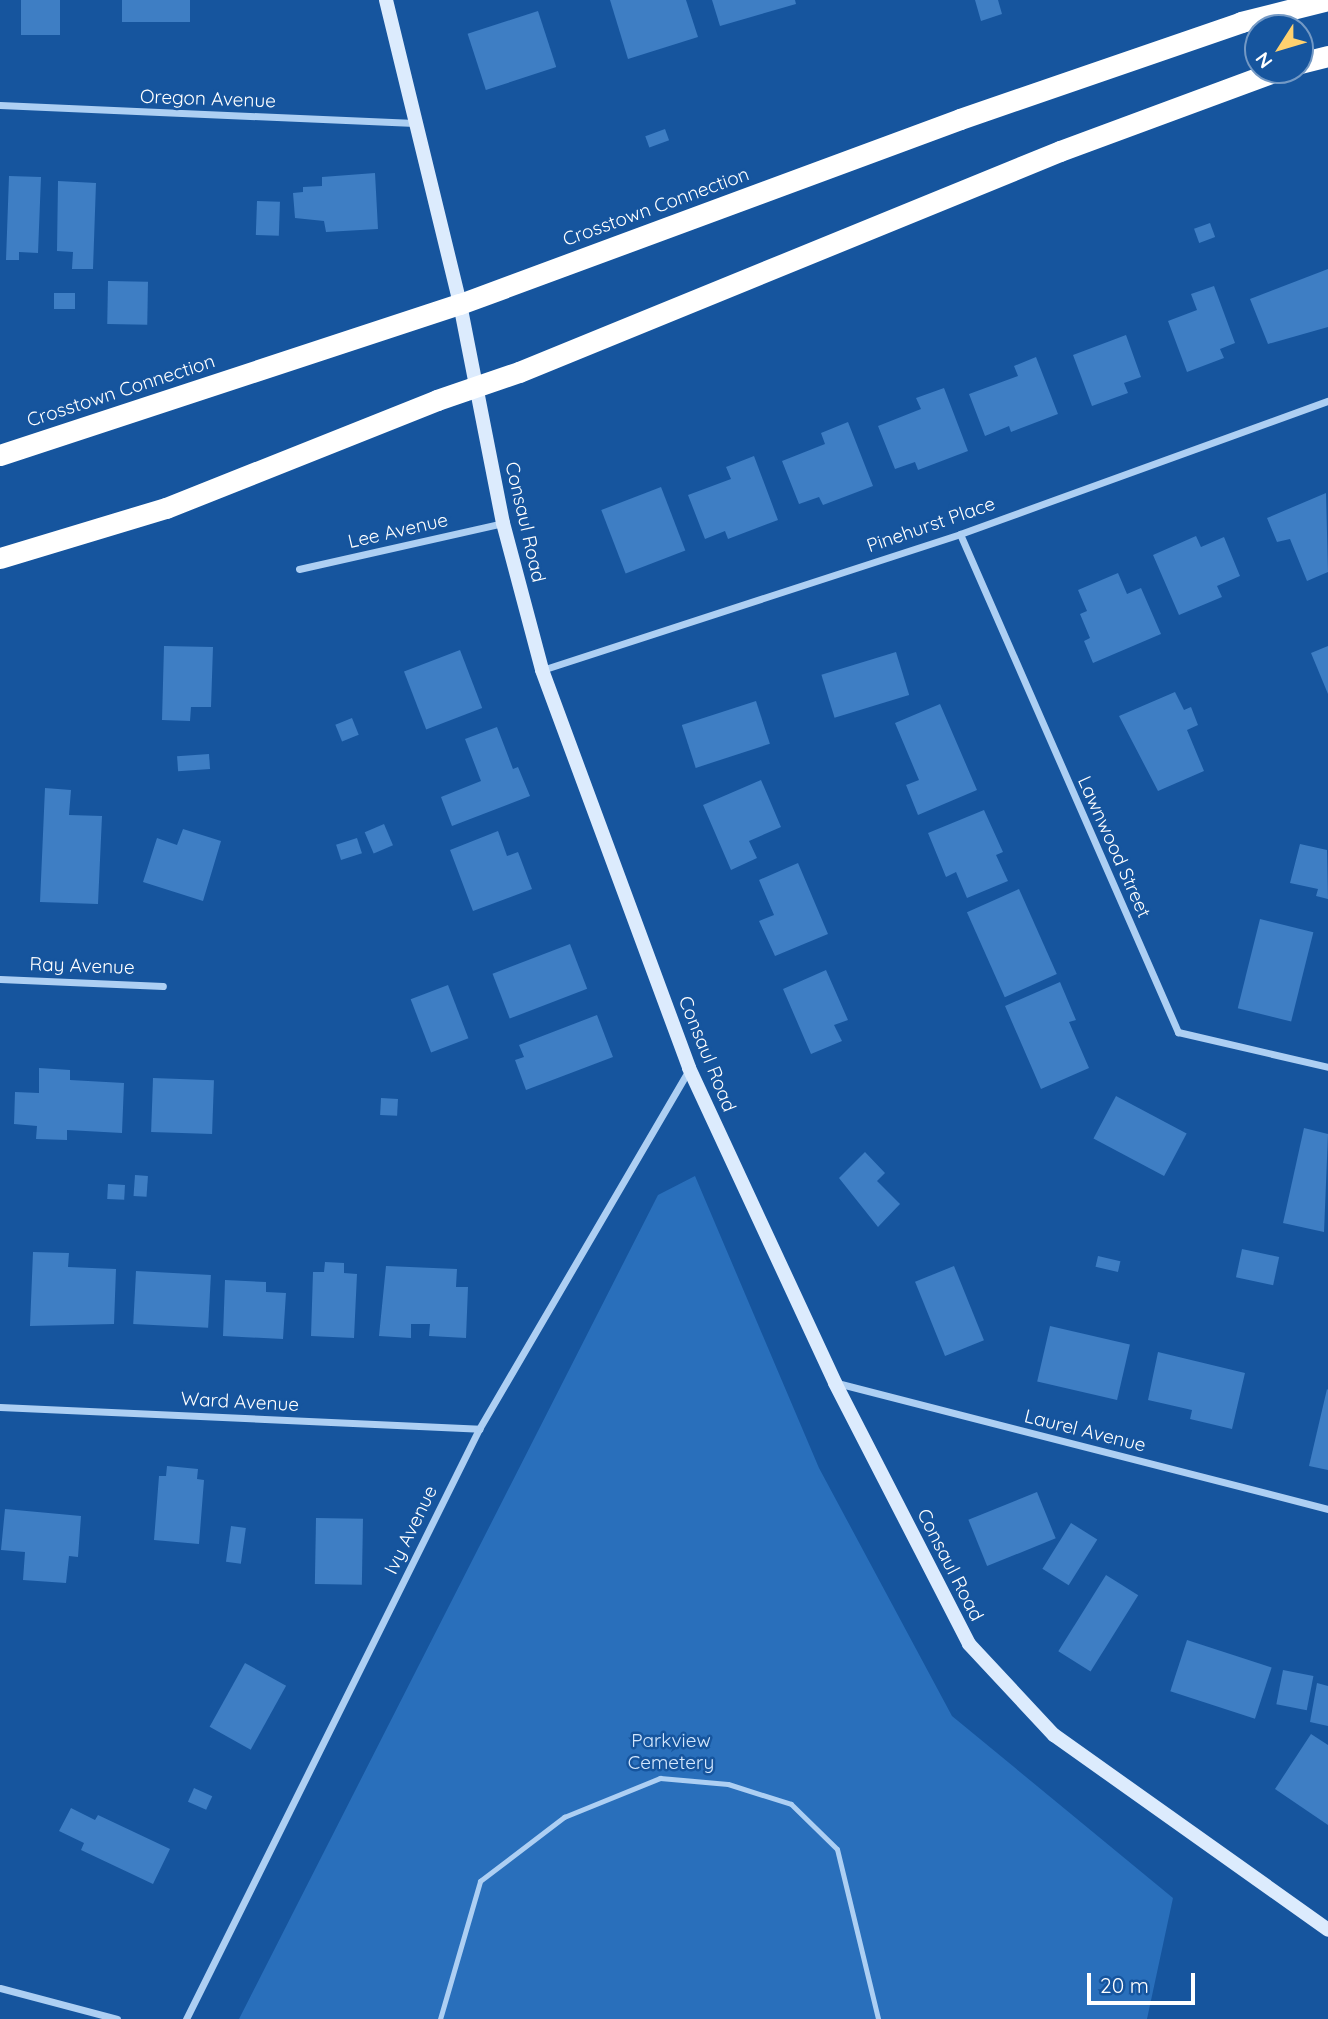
<!DOCTYPE html>
<style>
body{margin:0}
#map{position:relative;width:1328px;height:2019px;overflow:hidden;background:#16559e;font-family:Quicksand,sans-serif}
div>[style]{position:absolute}
[style*='--x']{left:calc(var(--x)*1px);top:calc(var(--y)*1px);width:calc(var(--w)*1px);rotate:calc(var(--a)*1deg)}
.green>*{inset:0;background:#296fbb}
.building>*{inset:0;background:#3e7ec4;transform-origin:0 0}
.lane>*{height:5px;margin:-2.5px;padding:0 2.5px;transform-origin:2.5px;border-radius:2.5px;background:#adcff3}
.street>*{height:7px;margin:-3.5px;padding:0 3.5px;transform-origin:3.5px;border-radius:3.5px;background:#adcff3}
.secondary>*{height:14px;margin:-7px;padding:0 7px;transform-origin:7px;border-radius:7px;background:#dcebfd}
.highway>*{height:21px;margin:-10.5px;padding:0 10.5px;transform-origin:10.5px;border-radius:10.5px;background:#fff}
span{translate:-50% -50%;white-space:nowrap;text-align:center;line-height:1.15;-webkit-text-stroke:5px #16559e;paint-order:stroke}
.street-label{font-size:19px;color:#fff}
.park-label{font-size:19px;color:#d5e8fd}
.north{position:absolute;left:1244px;top:14px;width:70px;height:70px;box-sizing:border-box;background:#16559e;border:2px solid #7399c5;border-radius:50%;rotate:233deg;font-size:19px;font-weight:700;line-height:28px;text-align:center;color:#fff}
.north::after{content:'';display:block;margin:auto;width:24px;height:32px;background:#ffd16f;clip-path:polygon(50% 0,100% 100%,50% 72%,0 100%)}
.scale{position:absolute;left:1087px;top:1973px;width:108px;height:32px;box-sizing:border-box;border:4px solid #fff;border-top:0;padding-left:9px;font-size:21px;line-height:24px;white-space:nowrap;color:#fff;-webkit-text-stroke:5px #16559e;paint-order:stroke}
</style>
<div id="map">
<div class="green">
<i style="clip-path:polygon(695px 1176px,819px 1468px,952px 1716px,1173px 1898px,1147px 2019px,239px 2019px,658px 1195px)"></i>
</div>
<div class="building">
<i style="left:21px;top:0;width:39px;height:35px"></i>
<i style="left:122px;top:0;width:68px;height:22px"></i>
<i style="clip-path:polygon(610px 0,686px 0,698px 37px,628px 59px)"></i>
<i style="clip-path:polygon(712px 0,795px 0,796px 4px,720px 26px)"></i>
<i style="clip-path:polygon(975px 0,998px 0,1002px 14px,981px 21px)"></i>
<i style="left:538px;top:11px;width:59px;height:74px;rotate:72deg"></i>
<i style="left:665px;top:129px;width:12px;height:21px;rotate:70deg"></i>
<i style="clip-path:polygon(375px 173px,378px 229px,326px 232px,324px 221px,295px 218px,293px 193px,303px 192px,303px 187px,322px 186px,322px 177px)"></i>
<i style="clip-path:polygon(9px 176px,41px 177px,38px 253px,19px 252px,19px 260px,6px 260px)"></i>
<i style="clip-path:polygon(58px 181px,96px 183px,93px 269px,72px 269px,73px 252px,57px 251px)"></i>
<i style="left:257px;top:201px;width:23px;height:34px;rotate:2deg"></i>
<i style="left:1210px;top:223px;width:15px;height:17px;rotate:70deg"></i>
<i style="clip-path:polygon(1328px 269px,1328px 327px,1268px 344px,1250px 299px)"></i>
<i style="left:108px;top:281px;width:40px;height:43px;rotate:1deg"></i>
<i style="clip-path:polygon(1214px 286px,1235px 343px,1220px 349px,1224px 358px,1187px 372px,1168px 321px,1197px 310px,1191px 294px)"></i>
<i style="left:54px;top:293px;width:21px;height:16px"></i>
<i style="clip-path:polygon(1126px 335px,1141px 377px,1124px 383px,1128px 393px,1092px 406px,1073px 355px)"></i>
<i style="clip-path:polygon(1036px 357px,1058px 414px,1011px 432px,1009px 426px,985px 436px,969px 394px,1018px 376px,1014px 366px)"></i>
<i style="clip-path:polygon(944px 388px,968px 451px,918px 470px,915px 462px,895px 469px,878px 426px,921px 409px,916px 398px)"></i>
<i style="clip-path:polygon(848px 422px,873px 486px,823px 505px,819px 497px,799px 504px,782px 461px,825px 444px,821px 433px)"></i>
<i style="clip-path:polygon(754px 456px,778px 520px,728px 539px,725px 531px,705px 539px,688px 495px,731px 479px,726px 467px)"></i>
<i style="left:661px;top:487px;width:68px;height:64px;rotate:69deg"></i>
<i style="clip-path:polygon(1326px 493px,1328px 572px,1307px 581px,1290px 539px,1277px 542px,1267px 518px)"></i>
<i style="clip-path:polygon(1196px 536px,1201px 547px,1224px 537px,1240px 576px,1217px 586px,1222px 597px,1179px 615px,1153px 555px)"></i>
<i style="clip-path:polygon(1118px 573px,1127px 594px,1141px 588px,1161px 634px,1093px 663px,1084px 641px,1090px 638px,1080px 614px,1087px 611px,1078px 590px)"></i>
<i style="clip-path:polygon(164px 646px,213px 647px,211px 707px,191px 707px,190px 721px,162px 720px)"></i>
<i style="clip-path:polygon(1328px 646px,1328px 694px,1311px 653px)"></i>
<i style="left:460px;top:650px;width:62px;height:60px;rotate:69deg"></i>
<i style="left:896px;top:652px;width:45px;height:78px;rotate:73deg"></i>
<i style="clip-path:polygon(1175px 692px,1184px 710px,1191px 707px,1198px 725px,1187px 730px,1204px 771px,1158px 791px,1119px 716px)"></i>
<i style="left:756px;top:701px;width:45px;height:78px;rotate:72deg"></i>
<i style="clip-path:polygon(940px 704px,977px 790px,918px 815px,906px 785px,919px 780px,895px 723px)"></i>
<i style="left:352px;top:718px;width:18px;height:18px;rotate:68deg"></i>
<i style="clip-path:polygon(497px 727px,513px 769px,518px 767px,530px 796px,452px 826px,441px 797px,481px 781px,465px 739px)"></i>
<i style="left:209px;top:754px;width:15px;height:32px;rotate:86deg"></i>
<i style="clip-path:polygon(761px 780px,781px 827px,749px 841px,757px 858px,731px 870px,703px 805px)"></i>
<i style="clip-path:polygon(45px 788px,71px 790px,69px 815px,102px 816px,98px 904px,40px 902px)"></i>
<i style="clip-path:polygon(984px 810px,1003px 852px,996px 855px,1008px 881px,967px 898px,956px 872px,946px 877px,928px 833px)"></i>
<i style="left:384px;top:824px;width:23px;height:21px;rotate:67deg"></i>
<i style="clip-path:polygon(183px 829px,221px 841px,203px 901px,143px 882px,157px 838px,177px 845px)"></i>
<i style="clip-path:polygon(498px 831px,507px 856px,518px 852px,532px 889px,473px 911px,450px 850px)"></i>
<i style="left:357px;top:838px;width:16px;height:22px;rotate:72deg"></i>
<i style="clip-path:polygon(1300px 844px,1327px 850px,1328px 899px,1316px 896px,1318px 889px,1290px 883px)"></i>
<i style="clip-path:polygon(798px 863px,828px 934px,775px 956px,759px 921px,774px 915px,759px 880px)"></i>
<i style="left:1019px;top:889px;width:93px;height:57px;rotate:66deg"></i>
<i style="left:1260px;top:919px;width:55px;height:92px;rotate:14deg"></i>
<i style="left:570px;top:944px;width:48px;height:83px;rotate:69deg"></i>
<i style="clip-path:polygon(826px 970px,848px 1020px,834px 1025px,842px 1041px,811px 1054px,783px 989px)"></i>
<i style="clip-path:polygon(1060px 982px,1076px 1020px,1069px 1022px,1089px 1068px,1041px 1089px,1005px 1006px)"></i>
<i style="left:448px;top:985px;width:57px;height:40px;rotate:69deg"></i>
<i style="clip-path:polygon(597px 1015px,613px 1057px,526px 1090px,515px 1060px,524px 1057px,519px 1045px)"></i>
<i style="clip-path:polygon(39px 1068px,70px 1070px,70px 1080px,124px 1083px,122px 1133px,67px 1130px,67px 1140px,36px 1139px,37px 1126px,14px 1124px,15px 1092px,39px 1093px)"></i>
<i style="left:153px;top:1078px;width:61px;height:54px;rotate:2deg"></i>
<i style="left:1116px;top:1096px;width:80px;height:48px;rotate:28deg"></i>
<i style="left:381px;top:1098px;width:17px;height:17px;rotate:3deg"></i>
<i style="clip-path:polygon(1304px 1128px,1328px 1134px,1324px 1232px,1283px 1223px)"></i>
<i style="clip-path:polygon(865px 1152px,885px 1173px,877px 1181px,900px 1204px,878px 1227px,839px 1178px)"></i>
<i style="left:135px;top:1175px;width:13px;height:21px;rotate:4deg"></i>
<i style="left:108px;top:1184px;width:17px;height:15px;rotate:3deg"></i>
<i style="left:1242px;top:1249px;width:38px;height:29px;rotate:12deg"></i>
<i style="clip-path:polygon(33px 1252px,69px 1253px,68px 1267px,116px 1269px,114px 1324px,30px 1326px)"></i>
<i style="left:1098px;top:1256px;width:23px;height:11px;rotate:13deg"></i>
<i style="clip-path:polygon(325px 1262px,344px 1263px,344px 1273px,357px 1274px,354px 1338px,311px 1336px,313px 1272px,324px 1272px)"></i>
<i style="clip-path:polygon(386px 1266px,457px 1269px,456px 1287px,468px 1287px,466px 1338px,429px 1336px,430px 1324px,411px 1324px,411px 1338px,379px 1336px)"></i>
<i style="left:954px;top:1266px;width:80px;height:42px;rotate:68deg"></i>
<i style="left:136px;top:1271px;width:75px;height:53px;rotate:3deg"></i>
<i style="clip-path:polygon(225px 1280px,266px 1282px,266px 1292px,286px 1293px,283px 1339px,223px 1336px)"></i>
<i style="left:1050px;top:1326px;width:82px;height:57px;rotate:13deg"></i>
<i style="clip-path:polygon(1158px 1352px,1245px 1373px,1232px 1429px,1190px 1419px,1192px 1410px,1148px 1400px)"></i>
<i style="clip-path:polygon(1327px 1389px,1328px 1390px,1328px 1470px,1309px 1466px)"></i>
<i style="clip-path:polygon(167px 1466px,198px 1469px,197px 1479px,204px 1480px,199px 1544px,154px 1540px,159px 1476px,166px 1476px)"></i>
<i style="left:1037px;top:1492px;width:50px;height:74px;rotate:68deg"></i>
<i style="clip-path:polygon(5px 1509px,81px 1516px,78px 1557px,69px 1556px,66px 1583px,23px 1580px,25px 1552px,1px 1550px)"></i>
<i style="left:316px;top:1518px;width:47px;height:66px;rotate:1deg"></i>
<i style="left:1071px;top:1523px;width:31px;height:54px;rotate:32deg"></i>
<i style="left:231px;top:1526px;width:15px;height:36px;rotate:8deg"></i>
<i style="left:1106px;top:1575px;width:38px;height:90px;rotate:32deg"></i>
<i style="left:1187px;top:1640px;width:89px;height:54px;rotate:18deg"></i>
<i style="left:245px;top:1663px;width:47px;height:73px;rotate:29deg"></i>
<i style="left:1283px;top:1670px;width:31px;height:35px;rotate:11deg"></i>
<i style="clip-path:polygon(1317px 1683px,1328px 1686px,1328px 1726px,1310px 1722px)"></i>
<i style="clip-path:polygon(1311px 1734px,1328px 1745px,1328px 1825px,1275px 1789px)"></i>
<i style="left:194px;top:1788px;width:20px;height:15px;rotate:24deg"></i>
<i style="clip-path:polygon(71px 1808px,95px 1820px,98px 1815px,170px 1849px,153px 1884px,81px 1850px,84px 1843px,59px 1831px)"></i>
</div>
<div class="lane">
<i style="--x:440;--y:2019;--w:144;--a:-73.8"></i>
<i style="--x:480;--y:1881;--w:106;--a:-37.3"></i>
<i style="--x:564;--y:1817;--w:104;--a:-22.1"></i>
<i style="--x:660;--y:1778;--w:68;--a:5"></i>
<i style="--x:728;--y:1784;--w:66;--a:17.6"></i>
<i style="--x:791;--y:1804;--w:64;--a:44.4"></i>
<i style="--x:837;--y:1849;--w:175;--a:76.4"></i>
</div>
<div class="street">
<i style="--x:0;--y:105;--w:415;--a:2.5"></i>
<i style="--x:960;--y:534;--w:544;--a:66.36"></i>
<i style="--x:1178;--y:1032;--w:154;--a:13.1"></i>
<i style="--x:299;--y:569;--w:209;--a:-12.7"></i>
<i style="--x:542;--y:670;--w:440;--a:-18"></i>
<i style="--x:960;--y:534;--w:391;--a:-19.9"></i>
<i style="--x:0;--y:979;--w:163;--a:2.5"></i>
<i style="--x:837;--y:1383;--w:507;--a:14.39"></i>
<i style="--x:0;--y:1407;--w:480;--a:2.6"></i>
<i style="--x:0;--y:1988;--w:121;--a:14.8"></i>
<i style="--x:186;--y:2019;--w:659;--a:-63.59"></i>
<i style="--x:479;--y:1429;--w:417;--a:-59.7"></i>
</div>
<div class="secondary">
<i style="--x:386;--y:0;--w:313;--a:76.3"></i>
<i style="--x:460;--y:304;--w:223;--a:78.9"></i>
<i style="--x:503;--y:523;--w:152;--a:75.1"></i>
<i style="--x:542;--y:670;--w:424;--a:69.7"></i>
<i style="--x:689;--y:1068;--w:347;--a:65.1"></i>
<i style="--x:835;--y:1383;--w:293;--a:62.8"></i>
<i style="--x:969;--y:1644;--w:125;--a:47"></i>
<i style="--x:1054;--y:1735;--w:336;--a:35.4"></i>
</div>
<div class="highway">
<i style="--x:1300;--y:63;--w:29;--a:-14"></i>
<i style="--x:0;--y:455;--w:484;--a:-18.2"></i>
<i style="--x:460;--y:304;--w:533;--a:-20.3"></i>
<i style="--x:960;--y:119;--w:297;--a:-19"></i>
<i style="--x:1241;--y:22;--w:90;--a:-14.2"></i>
<i style="--x:0;--y:558;--w:173;--a:-16.8"></i>
<i style="--x:166;--y:508;--w:292;--a:-21.7"></i>
<i style="--x:437;--y:400;--w:87;--a:-18.9"></i>
<i style="--x:519;--y:372;--w:584;--a:-22.22"></i>
<i style="--x:1060;--y:151;--w:233;--a:-20.3"></i>
</div>
<div class="street-label">
<span style="left:208px;top:99px;rotate:2deg">Oregon Avenue</span>
<span style="left:656px;top:207px;rotate:-20deg">Crosstown Connection</span>
<span style="left:121px;top:391px;rotate:-18deg">Crosstown Connection</span>
<span style="left:525px;top:522px;rotate:77deg">Consaul Road</span>
<span style="left:931px;top:525px;rotate:-19deg">Pinehurst Place</span>
<span style="left:398px;top:531px;rotate:-13deg">Lee Avenue</span>
<span style="left:1114px;top:847px;rotate:66deg">Lawnwood Street</span>
<span style="left:82px;top:966px;rotate:2deg">Ray Avenue</span>
<span style="left:707px;top:1054px;rotate:68deg">Consaul Road</span>
<span style="left:240px;top:1402px;rotate:3deg">Ward Avenue</span>
<span style="left:1085px;top:1431px;rotate:14deg">Laurel Avenue</span>
<span style="left:411px;top:1530px;rotate:-64deg">Ivy Avenue</span>
<span style="left:950px;top:1565px;rotate:63deg">Consaul Road</span>
</div>
<div class="park-label">
<span style="left:671px;top:1752px">Parkview<br>Cemetery</span>
</div>
<div class="north">N</div>
<div class="scale">20 m</div>
</div>
